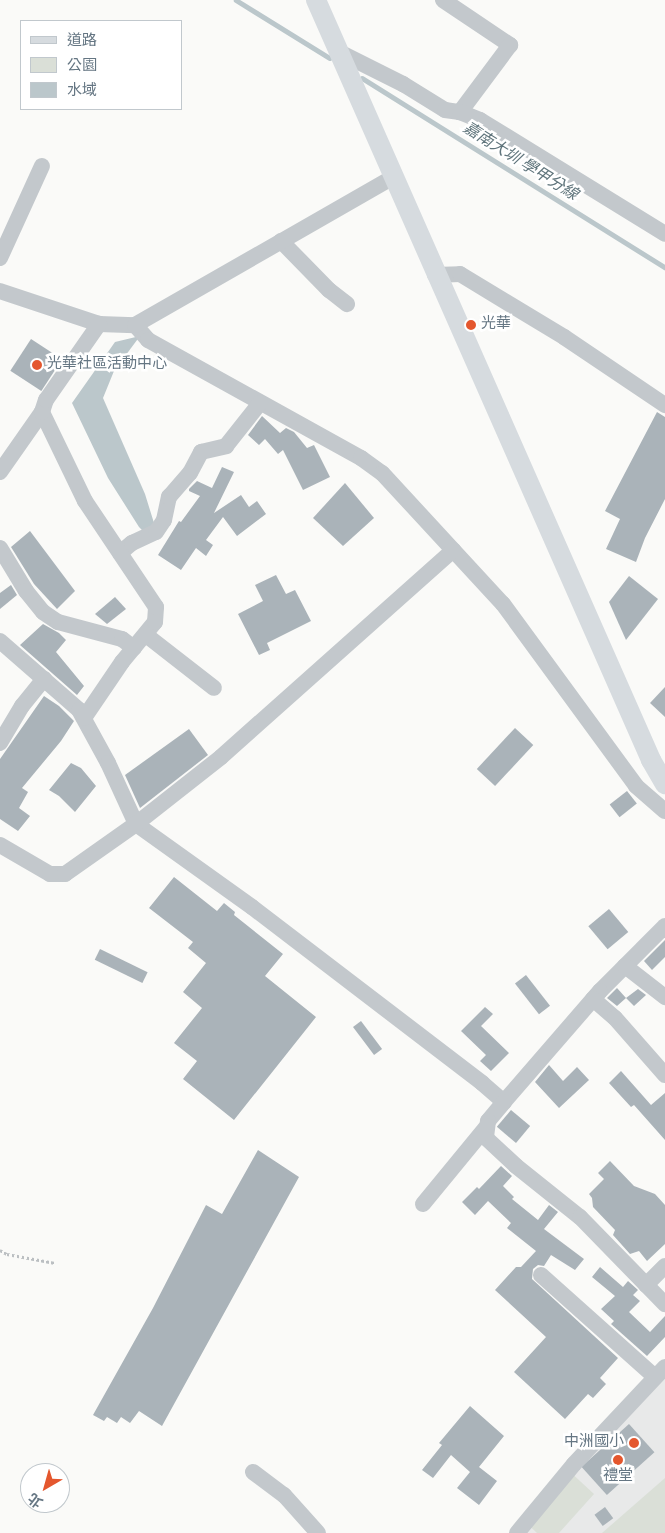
<!DOCTYPE html>
<meta charset="utf-8">
<style>
body{margin:0}
#map{position:relative;width:665px;height:1533px;overflow:hidden;background:#fafaf8;font-family:Overpass,"Noto Sans TC",sans-serif}
div>[style]{position:absolute}
[style*='--x']{left:calc(var(--x)*1px);top:calc(var(--y)*1px);width:calc(var(--w)*1px);rotate:calc(var(--a)*1deg)}
.built>*{inset:0;background:#e8e9e9}
.green>*{inset:0;background:#dadfd7}
.water>*{inset:0;background:#bbc7cb}
.stream>*{height:4.5px;margin:-2.25px;padding:0 2.25px;transform-origin:2.25px;border-radius:2.25px;background:#bbc7cb}
.building>*{inset:0;background:#aab3b9;transform-origin:0 0}
.path>*{height:2.5px;margin-top:-1.25px;transform-origin:0;background:repeating-linear-gradient(90deg,#bbbfc2 0 2.5px,transparent 0 5px)}
.minor>*{height:16px;margin:-8px;padding:0 8px;transform-origin:8px;border-radius:8px;background:#c3c8cc}
.major>*{height:20px;margin:-10px;padding:0 10px;transform-origin:10px;border-radius:10px;background:#d6dbdf}
.dots>*{width:14px;height:14px;translate:-50% -50%;box-sizing:border-box;border:2px solid #fff;border-radius:50%}
span{translate:-50% -50%;white-space:nowrap;text-align:center;line-height:1.15;-webkit-text-stroke:5px #fff;paint-order:stroke}
.poi-label{font-size:15px;color:#657683}
.left{translate:0 -50%;text-align:left}
.right{translate:-100% -50%;text-align:right}
.water-label{font-size:16px;color:#60757c;font-style:italic}
.legend{position:absolute;left:20px;top:20px;width:162px;height:90px;box-sizing:border-box;background:#fff;border:1px solid #c1c8cd;margin:0;padding:6px 9px;list-style:none;font-size:15px;color:#657683}
.legend li{display:flex;align-items:center;gap:10px;height:25px}
.legend b{width:25px;border:1px solid #c1c8cd}
.north{position:absolute;left:20px;top:1463px;width:50px;height:50px;box-sizing:border-box;background:#fff;border:1px solid #c1c8cd;border-radius:50%;rotate:218deg;font-size:14px;font-weight:700;line-height:20px;text-align:center;color:#657683}
.north::after{content:'';display:block;margin:auto;width:18px;height:22px;background:#e4572e;clip-path:polygon(50% 0,100% 100%,50% 72%,0 100%)}
</style>
<div id="map">
<div class="built">
<i style="clip-path:polygon(665px 1375px,665px 1533px,525px 1533px,536px 1517px)"></i>
</div>
<div class="green">
<i style="clip-path:polygon(567px 1469px,594px 1494px,559px 1533px,537px 1533px,522px 1519px)"></i>
<i style="clip-path:polygon(665px 1478px,665px 1533px,602px 1533px)"></i>
</div>
<div class="water">
<i style="clip-path:polygon(140px 336px,114px 371px,103px 398px,145px 494px,154px 523px,148px 536px,139px 527px,108px 478px,72px 403px,115px 342px)"></i>
</div>
<div class="stream">
<i style="--x:236;--y:0;--w:110;--a:31.7"></i>
<i style="--x:362;--y:78;--w:357;--a:32"></i>
</div>
<div class="building">
<i style="left:31px;top:339px;width:37px;height:38px;rotate:33deg"></i>
<i style="clip-path:polygon(657px 412px,665px 417px,665px 499px,645px 538px,636px 562px,606px 549px,620px 519px,605px 511px)"></i>
<i style="clip-path:polygon(262px 416px,280px 433px,286px 428px,294px 432px,307px 448px,314px 445px,330px 477px,303px 490px,283px 450px,278px 454px,265px 439px,259px 445px,248px 435px)"></i>
<i style="clip-path:polygon(222px 467px,234px 472px,214px 513px,241px 495px,249px 507px,257px 501px,266px 514px,237px 536px,223px 517px,206px 540px,213px 545px,206px 556px,196px 548px,181px 570px,158px 555px,179px 521px,181px 522px,200px 496px,189px 491px,189px 489px,197px 481px,212px 488px)"></i>
<i style="clip-path:polygon(345px 483px,374px 518px,343px 546px,313px 518px)"></i>
<i style="clip-path:polygon(30px 531px,75px 591px,57px 609px,34px 584px,11px 547px)"></i>
<i style="clip-path:polygon(276px 575px,286px 594px,295px 590px,311px 621px,267px 643px,270px 650px,259px 655px,238px 614px,263px 601px,255px 585px)"></i>
<i style="clip-path:polygon(629px 576px,658px 599px,626px 640px,609px 602px)"></i>
<i style="clip-path:polygon(11px 585px,17px 595px,0 609px,0 593px)"></i>
<i style="clip-path:polygon(115px 597px,126px 609px,107px 624px,95px 614px)"></i>
<i style="clip-path:polygon(43px 624px,59px 633px,66px 640px,56px 652px,84px 686px,77px 695px,20px 645px)"></i>
<i style="clip-path:polygon(665px 687px,665px 717px,650px 703px)"></i>
<i style="clip-path:polygon(44px 696px,59px 706px,74px 721px,61px 741px,22px 788px,28px 792px,19px 808px,30px 816px,18px 831px,0 819px,0 759px)"></i>
<i style="left:515px;top:728px;width:25px;height:56px;rotate:43deg"></i>
<i style="clip-path:polygon(189px 729px,208px 755px,140px 808px,125px 775px)"></i>
<i style="clip-path:polygon(71px 763px,81px 768px,96px 786px,75px 812px,59px 796px,49px 790px)"></i>
<i style="left:627px;top:791px;width:16px;height:22px;rotate:52deg"></i>
<i style="clip-path:polygon(174px 877px,217px 911px,224px 903px,235px 912px,234px 915px,283px 954px,265px 976px,316px 1017px,234px 1120px,183px 1079px,197px 1061px,174px 1043px,202px 1008px,183px 992px,206px 963px,188px 948px,193px 942px,149px 908px)"></i>
<i style="left:609px;top:909px;width:30px;height:27px;rotate:50deg"></i>
<i style="clip-path:polygon(665px 940px,665px 957px,652px 970px,644px 961px)"></i>
<i style="left:100px;top:949px;width:53px;height:12px;rotate:26deg"></i>
<i style="left:526px;top:975px;width:39px;height:14px;rotate:52deg"></i>
<i style="clip-path:polygon(617px 988px,626px 998px,617px 1006px,607px 998px)"></i>
<i style="clip-path:polygon(638px 989px,646px 995px,634px 1006px,626px 998px)"></i>
<i style="clip-path:polygon(485px 1007px,493px 1014px,481px 1026px,509px 1053px,491px 1071px,480px 1061px,486px 1055px,461px 1031px)"></i>
<i style="left:361px;top:1021px;width:35px;height:10px;rotate:53deg"></i>
<i style="clip-path:polygon(549px 1065px,563px 1081px,577px 1067px,589px 1080px,559px 1108px,535px 1082px)"></i>
<i style="clip-path:polygon(621px 1071px,651px 1105px,665px 1093px,665px 1140px,634px 1105px,631px 1107px,609px 1083px)"></i>
<i style="left:511px;top:1110px;width:25px;height:22px;rotate:40deg"></i>
<i style="clip-path:polygon(258px 1150px,299px 1177px,162px 1426px,139px 1411px,130px 1423px,121px 1417px,117px 1423px,107px 1417px,104px 1421px,93px 1415px,153px 1308px,206px 1205px,222px 1214px)"></i>
<i style="clip-path:polygon(610px 1161px,634px 1186px,655px 1194px,665px 1205px,665px 1244px,647px 1261px,639px 1251px,630px 1254px,613px 1235px,615px 1230px,593px 1207px,592px 1198px,589px 1194px,604px 1179px,598px 1173px)"></i>
<i style="clip-path:polygon(501px 1166px,512px 1176px,503px 1186px,514px 1197px,512px 1199px,538px 1220px,549px 1205px,558px 1212px,544px 1229px,584px 1259px,575px 1270px,551px 1255px,544px 1266px,538px 1265px,533px 1269px,532px 1279px,618px 1358px,600px 1378px,606px 1384px,593px 1398px,588px 1394px,565px 1419px,514px 1372px,546px 1337px,495px 1290px,516px 1267px,521px 1267px,536px 1251px,507px 1228px,511px 1223px,488px 1201px,475px 1215px,462px 1202px,477px 1187px,479px 1189px)"></i>
<i style="clip-path:polygon(600px 1267px,623px 1287px,628px 1281px,638px 1290px,633px 1295px,640px 1301px,629px 1312px,650px 1332px,665px 1316px,665px 1337px,647px 1356px,611px 1324px,614px 1321px,601px 1309px,615px 1296px,592px 1277px)"></i>
<i style="clip-path:polygon(470px 1406px,504px 1436px,479px 1467px,497px 1481px,479px 1505px,457px 1488px,470px 1472px,451px 1455px,433px 1478px,422px 1470px,442px 1445px,439px 1443px)"></i>
<i style="left:629px;top:1424px;width:38px;height:64px;rotate:48deg"></i>
<i style="left:605px;top:1507px;width:14px;height:13px;rotate:54deg"></i>
</div>
<div class="path">
<i style="--x:0;--y:1250;--w:8;--a:30"></i>
<i style="--x:7;--y:1254;--w:49;--a:10.6"></i>
</div>
<div class="minor">
<i style="--x:443;--y:0;--w:81;--a:33.9"></i>
<i style="--x:510;--y:45;--w:84;--a:126.7"></i>
<i style="--x:339;--y:52;--w:72;--a:26.6"></i>
<i style="--x:403;--y:84;--w:49;--a:31.8"></i>
<i style="--x:445;--y:110;--w:15;--a:8"></i>
<i style="--x:460;--y:112;--w:22;--a:22"></i>
<i style="--x:480;--y:120;--w:217;--a:31.6"></i>
<i style="--x:281;--y:241;--w:69;--a:45.6"></i>
<i style="--x:329;--y:290;--w:23;--a:38"></i>
<i style="--x:0;--y:258;--w:101;--a:-65.5"></i>
<i style="--x:435;--y:275;--w:25;--a:-2"></i>
<i style="--x:460;--y:274;--w:122;--a:31.2"></i>
<i style="--x:564;--y:337;--w:122;--a:34"></i>
<i style="--x:0;--y:291;--w:104;--a:18.4"></i>
<i style="--x:99;--y:324;--w:36;--a:2"></i>
<i style="--x:135;--y:325;--w:20;--a:49"></i>
<i style="--x:148;--y:340;--w:244;--a:29"></i>
<i style="--x:361;--y:458;--w:26;--a:36"></i>
<i style="--x:382;--y:473;--w:178;--a:47.3"></i>
<i style="--x:503;--y:604;--w:225;--a:53.8"></i>
<i style="--x:636;--y:786;--w:38;--a:41"></i>
<i style="--x:135;--y:325;--w:297;--a:-29.8"></i>
<i style="--x:0;--y:472;--w:73;--a:-55"></i>
<i style="--x:0;--y:548;--w:50;--a:58.8"></i>
<i style="--x:26;--y:591;--w:27;--a:51"></i>
<i style="--x:43;--y:612;--w:18;--a:34"></i>
<i style="--x:58;--y:622;--w:66;--a:14.9"></i>
<i style="--x:122;--y:639;--w:15;--a:37"></i>
<i style="--x:120;--y:553;--w:16;--a:-40"></i>
<i style="--x:132;--y:543;--w:26;--a:-25"></i>
<i style="--x:156;--y:532;--w:14;--a:-56"></i>
<i style="--x:164;--y:520;--w:24;--a:-78"></i>
<i style="--x:169;--y:497;--w:32;--a:-49"></i>
<i style="--x:190;--y:473;--w:24;--a:-62"></i>
<i style="--x:201;--y:452;--w:26;--a:-13"></i>
<i style="--x:226;--y:446;--w:55;--a:-51.7"></i>
<i style="--x:146;--y:635;--w:86;--a:37.9"></i>
<i style="--x:0;--y:641;--w:105;--a:41.1"></i>
<i style="--x:79;--y:710;--w:60;--a:61.3"></i>
<i style="--x:108;--y:763;--w:67;--a:65.3"></i>
<i style="--x:136;--y:824;--w:143;--a:35.6"></i>
<i style="--x:252;--y:907;--w:290;--a:37.4"></i>
<i style="--x:482;--y:1083;--w:29;--a:41"></i>
<i style="--x:84;--y:718;--w:68;--a:-55.8"></i>
<i style="--x:122;--y:662;--w:52;--a:-50.5"></i>
<i style="--x:155;--y:622;--w:15;--a:-86"></i>
<i style="--x:156;--y:607;--w:128;--a:-123.8"></i>
<i style="--x:85;--y:501;--w:99;--a:-115.8"></i>
<i style="--x:42;--y:412;--w:13;--a:-72"></i>
<i style="--x:46;--y:400;--w:93;--a:-55.1"></i>
<i style="--x:0;--y:743;--w:43;--a:-59.3"></i>
<i style="--x:22;--y:706;--w:35;--a:-51"></i>
<i style="--x:0;--y:845;--w:58;--a:30.1"></i>
<i style="--x:50;--y:874;--w:15;--a:0"></i>
<i style="--x:65;--y:874;--w:87;--a:-35.2"></i>
<i style="--x:136;--y:824;--w:108;--a:-38.2"></i>
<i style="--x:221;--y:757;--w:311;--a:-41.7"></i>
<i style="--x:665;--y:926;--w:92;--a:135"></i>
<i style="--x:600;--y:991;--w:147;--a:130.9"></i>
<i style="--x:504;--y:1102;--w:25;--a:130"></i>
<i style="--x:488;--y:1121;--w:17;--a:97"></i>
<i style="--x:486;--y:1138;--w:41;--a:43"></i>
<i style="--x:516;--y:1166;--w:82;--a:38.6"></i>
<i style="--x:580;--y:1217;--w:122;--a:45.7"></i>
<i style="--x:625;--y:966;--w:51;--a:37.8"></i>
<i style="--x:593;--y:999;--w:29;--a:41"></i>
<i style="--x:615;--y:1018;--w:76;--a:48.7"></i>
<i style="--x:423;--y:1204;--w:101;--a:-50.6"></i>
<i style="--x:541;--y:1275;--w:153;--a:41.8"></i>
<i style="--x:646;--y:1285;--w:27;--a:-45"></i>
<i style="--x:253;--y:1472;--w:39;--a:37"></i>
<i style="--x:284;--y:1495;--w:51;--a:48.2"></i>
<i style="--x:517;--y:1533;--w:89;--a:-50.4"></i>
<i style="--x:574;--y:1464;--w:133;--a:-46.8"></i>
</div>
<div class="major">
<i style="--x:316;--y:0;--w:831;--a:66.21"></i>
<i style="--x:651;--y:760;--w:28;--a:60"></i>
</div>
<div class="dots">
<i style="left:471px;top:325px;background:#e4572e"></i>
<i style="left:37px;top:365px;background:#e4572e"></i>
<i style="left:634px;top:1443px;background:#e4572e"></i>
<i style="left:618px;top:1460px;background:#e4572e"></i>
</div>
<div class="poi-label">
<span class="left" style="left:481px;top:325px">光華</span>
<span class="left" style="left:47px;top:365px">光華社區活動中心</span>
<span class="right" style="left:624px;top:1443px">中洲國小</span>
<span style="left:618px;top:1477px">禮堂</span>
</div>
<div class="water-label">
<span style="left:520px;top:162px;rotate:32deg">嘉南大圳 學甲分線</span>
</div>
<ul class="legend">
<li><b style="height:6px;background:#d6dbdf"></b>道路</li>
<li><b style="height:14px;background:#dadfd7"></b>公園</li>
<li><b style="height:14px;background:#bbc7cb"></b>水域</li>
</ul>
<div class="north">北</div>
</div>
